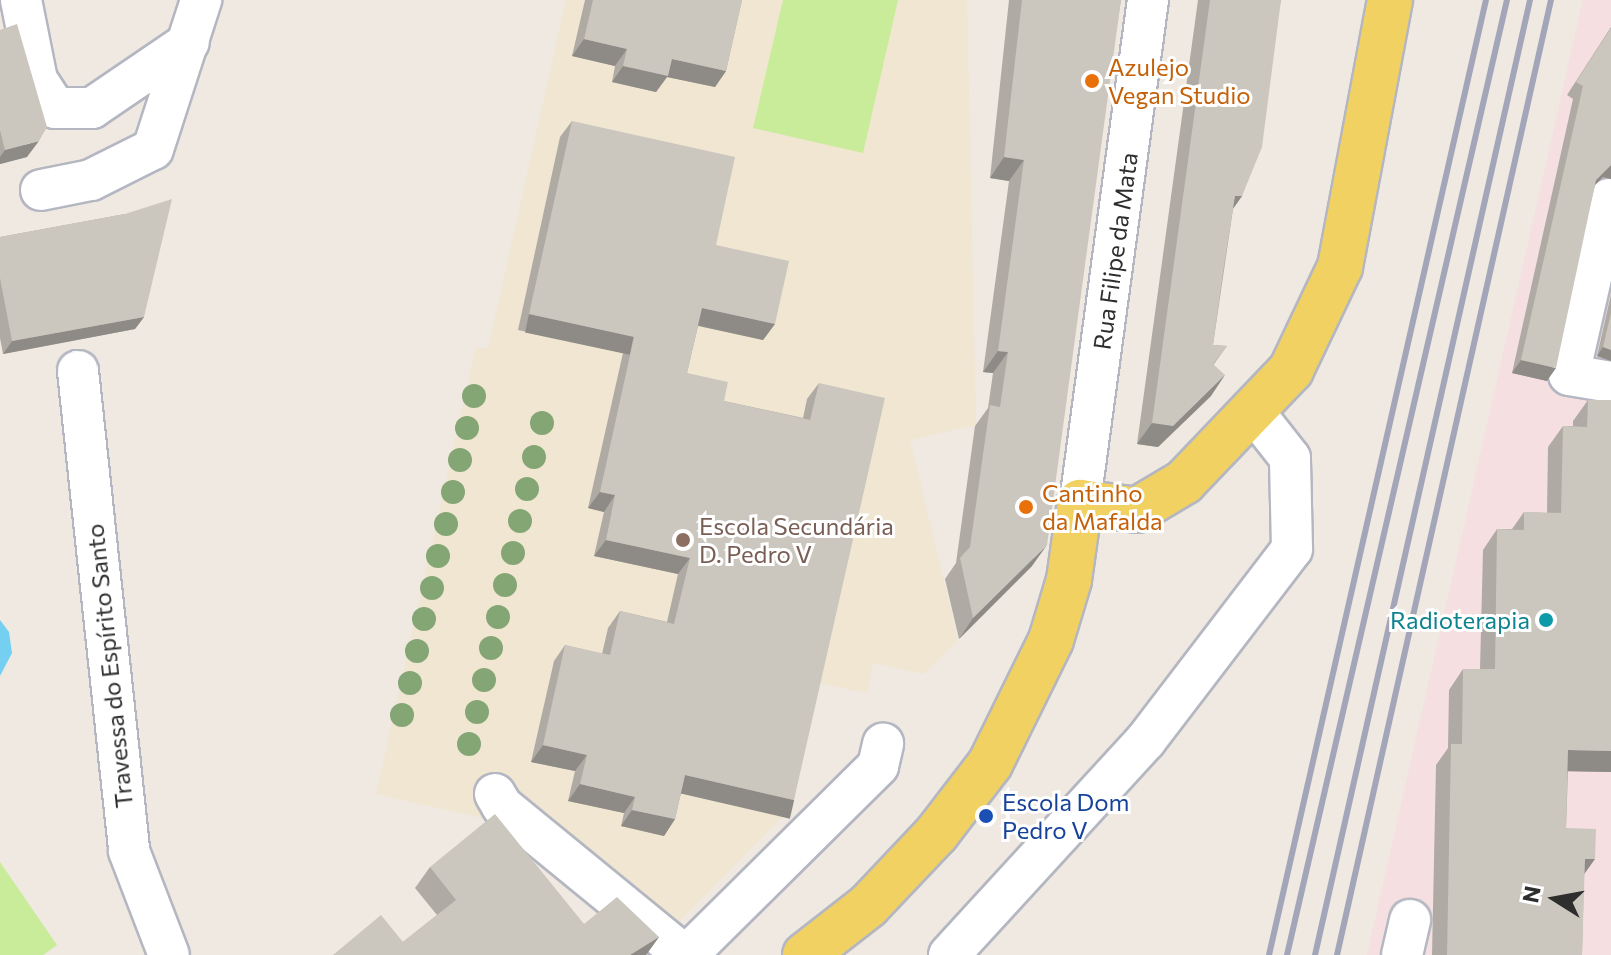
<!DOCTYPE html>
<meta charset="utf-8">
<style>
body{margin:0}
#map{position:relative;width:1611px;height:955px;overflow:hidden;background:#efe9e1;font-family:Commissioner,sans-serif}
div>[style]{position:absolute}
[style*='--x']{left:calc(var(--x)*1px);top:calc(var(--y)*1px);width:calc(var(--w)*1px);rotate:calc(var(--a)*1deg)}
.education>*{inset:0;background:#f0e6d1}
.medical>*{inset:0;background:#f5dfe0}
.pitch>*{inset:0;background:#c9ec9a}
.water>*{inset:0;background:#75cff0}
.roads{filter:drop-shadow(2px 0 #b4b7c1) drop-shadow(-2px 0 #b4b7c1) drop-shadow(0 2px #b4b7c1) drop-shadow(0 -2px #b4b7c1)}
.minor>*{height:40px;margin:-20px;padding:0 20px;transform-origin:20px;border-radius:20px;background:#fff}
.major>*{height:44px;margin:-22px;padding:0 22px;transform-origin:22px;border-radius:22px;background:#f2d163}
.rail>*{height:6px;margin:-3px;padding:0 3px;transform-origin:3px;border-radius:3px;background:#a3a6b8}
.trees>*{width:24px;height:24px;margin:-12px;border-radius:50%;background:#84a574}
.wall>*{inset:0;background:#afaba4}
.shaded-wall>*{inset:0;background:#8e8b86;transform-origin:0 0}
.building>*{inset:0;background:#cbc7bf}
.dots>*{width:22px;height:22px;translate:-50% -50%;box-sizing:border-box;border:4px solid #fff;border-radius:50%}
span{translate:-50% -50%;white-space:nowrap;text-align:center;line-height:1.15;-webkit-text-stroke:6px #fff;paint-order:stroke}
.food-label{font-size:24px;color:#c56008}
.left{translate:0 -50%;text-align:left}
.street-label{font-size:24px;color:#2e2e2e}
.education-label{font-size:24px;color:#785e54}
.culture-label{font-size:24px;color:#0d838f}
.right{translate:-100% -50%;text-align:right}
.transit-label{font-size:24px;color:#164399}
.north{position:absolute;left:1515px;top:859px;width:80px;height:80px;-webkit-text-stroke:6px #fff;paint-order:stroke;rotate:281deg;font-size:22px;font-weight:700;line-height:32px;text-align:center;color:#2e2e2e}
.north::after{content:'';display:block;margin:auto;width:28px;height:36px;background:#2e2e2e;clip-path:polygon(50% 0,100% 100%,50% 72%,0 100%)}
</style>
<div id="map">
<div class="education">
<i style="clip-path:polygon(566px 0,967px 0,976px 425px,910px 440px,958px 640px,924px 674px,873px 663px,867px 693px,813px 682px,783px 816px,653px 948px,491px 820px,376px 794px,476px 347px,488px 349px)"></i>
</div>
<div class="medical">
<i style="clip-path:polygon(1583px 0,1611px 0,1611px 955px,1367px 955px)"></i>
</div>
<div class="pitch">
<i style="clip-path:polygon(783px 0,898px 0,863px 153px,753px 128px)"></i>
<i style="clip-path:polygon(0 862px,57px 945px,43px 955px,0 955px)"></i>
</div>
<div class="water">
<i style="clip-path:polygon(0 620px,9px 632px,12px 653px,0 676px)"></i>
</div>
<div class="roads">
<div class="minor">
<i style="--x:21;--y:0;--w:82;--a:78.7"></i>
<i style="--x:37;--y:80;--w:33;--a:57"></i>
<i style="--x:55;--y:108;--w:37;--a:0"></i>
<i style="--x:92;--y:108;--w:117;--a:-34.2"></i>
<i style="--x:41;--y:190;--w:51;--a:-11.3"></i>
<i style="--x:91;--y:180;--w:69;--a:-26.6"></i>
<i style="--x:153;--y:149;--w:157;--a:-72.1"></i>
<i style="--x:1609;--y:199;--w:180;--a:102.8"></i>
<i style="--x:1569;--y:375;--w:43;--a:9.5"></i>
<i style="--x:78;--y:371;--w:483;--a:83.9"></i>
<i style="--x:129;--y:851;--w:111;--a:69"></i>
<i style="--x:1080;--y:502;--w:507;--a:-82.29"></i>
<i style="--x:495;--y:794;--w:14;--a:60"></i>
<i style="--x:502;--y:806;--w:235;--a:39.3"></i>
<i style="--x:687;--y:955;--w:269;--a:-44.7"></i>
<i style="--x:878;--y:766;--w:23;--a:-77"></i>
<i style="--x:949;--y:955;--w:292;--a:-47.5"></i>
<i style="--x:1146;--y:740;--w:240;--a:-52.6"></i>
<i style="--x:1292;--y:549;--w:91;--a:-91.3"></i>
<i style="--x:1290;--y:458;--w:60;--a:-128.2"></i>
<i style="--x:1402;--y:955;--w:36;--a:-77"></i>
</div>
<div class="major">
<i style="--x:805;--y:955;--w:80;--a:-37.9"></i>
<i style="--x:868;--y:906;--w:100;--a:-46.6"></i>
<i style="--x:937;--y:833;--w:87;--a:-52.5"></i>
<i style="--x:990;--y:764;--w:138;--a:-63.8"></i>
<i style="--x:1051;--y:640;--w:63;--a:-73.3"></i>
<i style="--x:1069;--y:580;--w:79;--a:-82"></i>
<i style="--x:1080;--y:502;--w:58;--a:8"></i>
<i style="--x:1137;--y:510;--w:55;--a:-30.8"></i>
<i style="--x:1184;--y:482;--w:155;--a:-46.3"></i>
<i style="--x:1291;--y:370;--w:114;--a:-64.6"></i>
<i style="--x:1340;--y:267;--w:272;--a:-79.4"></i>
</div>
</div>
<div class="rail">
<i style="--x:1269;--y:955;--w:979;--a:-77.2"></i>
<i style="--x:1287;--y:955;--w:980;--a:-77.03"></i>
<i style="--x:1315;--y:955;--w:979;--a:-77.31"></i>
<i style="--x:1337;--y:955;--w:979;--a:-77.37"></i>
</div>
<div class="trees">
<i style="left:474px;top:396px"></i>
<i style="left:542px;top:423px"></i>
<i style="left:467px;top:428px"></i>
<i style="left:534px;top:457px"></i>
<i style="left:460px;top:460px"></i>
<i style="left:527px;top:489px"></i>
<i style="left:453px;top:492px"></i>
<i style="left:520px;top:521px"></i>
<i style="left:446px;top:524px"></i>
<i style="left:513px;top:553px"></i>
<i style="left:438px;top:556px"></i>
<i style="left:505px;top:585px"></i>
<i style="left:432px;top:588px"></i>
<i style="left:498px;top:617px"></i>
<i style="left:424px;top:619px"></i>
<i style="left:491px;top:648px"></i>
<i style="left:417px;top:651px"></i>
<i style="left:484px;top:680px"></i>
<i style="left:410px;top:683px"></i>
<i style="left:477px;top:712px"></i>
<i style="left:402px;top:715px"></i>
<i style="left:469px;top:744px"></i>
</div>
<div class="wall">
<i style="clip-path:polygon(585px 0,742px 0,726px 71px,715px 87px,667px 77px,656px 92px,612px 82px,615px 66px,572px 56px)"></i>
<i style="clip-path:polygon(1009px 0,1121px 0,1032px 566px,959px 639px,945px 579px,956px 563px,975px 426px,988px 408px,993px 373px,983px 372px,1009px 181px,990px 178px)"></i>
<i style="clip-path:polygon(1198px 0,1281px 0,1242px 196px,1233px 209px,1213px 345px,1227px 346px,1214px 364px,1211px 396px,1158px 447px,1137px 444px)"></i>
<i style="clip-path:polygon(1611px 27px,1611px 179px,1603px 177px,1595px 185px,1547px 381px,1512px 373px,1573px 99px,1567px 95px)"></i>
<i style="clip-path:polygon(0 30px,27px 157px,0 164px)"></i>
<i style="clip-path:polygon(572px 121px,716px 245px,775px 324px,763px 340px,698px 326px,687px 373px,724px 401px,803px 418px,807px 399px,819px 383px,794px 800px,783px 816px,681px 793px,675px 819px,664px 836px,621px 826px,624px 813px,568px 801px,575px 771px,531px 762px,554px 661px,565px 645px,602px 654px,608px 628px,620px 611px,667px 622px,678px 574px,594px 556px,604px 512px,588px 508px,623px 353px,518px 330px,560px 137px)"></i>
<i style="clip-path:polygon(125px 214px,144px 317px,135px 329px,3px 354px,0 338px,0 237px)"></i>
<i style="clip-path:polygon(1611px 294px,1611px 361px,1597px 356px)"></i>
<i style="clip-path:polygon(1588px 400px,1611px 400px,1611px 772px,1568px 771px,1566px 828px,1584px 874px,1582px 955px,1432px 955px,1436px 765px,1448px 748px,1449px 690px,1463px 669px,1480px 669px,1483px 550px,1497px 529px,1512px 529px,1524px 512px,1547px 513px,1548px 447px,1563px 426px,1573px 426px,1573px 421px)"></i>
<i style="clip-path:polygon(430px 867px,584px 924px,659px 937px,646px 955px,333px 955px,403px 942px,437px 915px,415px 888px)"></i>
</div>
<div class="shaded-wall">
<i style="clip-path:polygon(584px 39px,627px 49px,615px 66px,572px 56px)"></i>
<i style="clip-path:polygon(672px 59px,726px 71px,715px 87px,667px 77px,656px 92px,612px 82px,623px 66px)"></i>
<i style="clip-path:polygon(39px 141px,27px 157px,0 164px,0 157px,5px 150px)"></i>
<i style="clip-path:polygon(1004px 157px,1024px 160px,1009px 181px,990px 178px)"></i>
<i style="clip-path:polygon(1611px 165px,1611px 179px,1603px 177px,1587px 193px,1596px 180px)"></i>
<i style="clip-path:polygon(1235px 196px,1242px 196px,1227px 217px)"></i>
<i style="clip-path:polygon(702px 308px,775px 324px,763px 340px,691px 324px)"></i>
<i style="left:529px;top:314px;width:107px;height:19px;rotate:12deg"></i>
<i style="clip-path:polygon(144px 317px,135px 329px,3px 354px,12px 341px)"></i>
<i style="clip-path:polygon(1603px 347px,1611px 350px,1611px 361px,1597px 356px)"></i>
<i style="clip-path:polygon(998px 351px,1008px 352px,993px 373px,983px 372px)"></i>
<i style="clip-path:polygon(1521px 360px,1556px 368px,1547px 381px,1512px 373px)"></i>
<i style="clip-path:polygon(1225px 375px,1211px 396px,1158px 447px,1137px 444px,1152px 423px)"></i>
<i style="clip-path:polygon(600px 492px,615px 495px,604px 512px,588px 508px)"></i>
<i style="clip-path:polygon(606px 540px,690px 558px,678px 574px,594px 556px)"></i>
<i style="clip-path:polygon(1047px 545px,1032px 566px,959px 639px,973px 618px)"></i>
<i style="clip-path:polygon(543px 745px,587px 755px,575px 771px,531px 762px)"></i>
<i style="clip-path:polygon(1568px 750px,1611px 751px,1611px 772px,1553px 771px)"></i>
<i style="left:685px;top:775px;width:112px;height:19px;rotate:13deg"></i>
<i style="clip-path:polygon(580px 784px,635px 797px,624px 813px,568px 801px)"></i>
<i style="clip-path:polygon(632px 810px,675px 819px,664px 836px,621px 826px)"></i>
<i style="clip-path:polygon(1585px 859px,1595px 859px,1580px 880px)"></i>
<i style="clip-path:polygon(659px 937px,646px 955px,630px 955px)"></i>
</div>
<div class="building">
<i style="clip-path:polygon(593px 0,742px 0,726px 71px,672px 59px,668px 76px,623px 66px,627px 49px,584px 39px)"></i>
<i style="clip-path:polygon(1022px 0,1121px 0,1047px 545px,973px 618px,960px 558px,970px 547px,990px 405px,1000px 407px,1008px 352px,998px 351px,1024px 160px,1004px 157px)"></i>
<i style="clip-path:polygon(1210px 0,1281px 0,1262px 147px,1242px 196px,1235px 196px,1223px 272px,1213px 345px,1227px 346px,1213px 364px,1225px 375px,1173px 426px,1152px 423px)"></i>
<i style="clip-path:polygon(17px 24px,47px 127px,39px 141px,5px 150px,0 130px,0 30px)"></i>
<i style="clip-path:polygon(1611px 28px,1611px 165px,1596px 180px,1556px 368px,1521px 360px,1583px 86px,1576px 82px)"></i>
<i style="clip-path:polygon(572px 121px,735px 157px,716px 245px,789px 261px,775px 324px,702px 308px,687px 373px,728px 382px,724px 401px,810px 420px,819px 383px,885px 398px,794px 800px,685px 775px,675px 819px,632px 810px,635px 797px,580px 784px,587px 755px,543px 745px,565px 645px,610px 655px,620px 611px,674px 624px,690px 558px,606px 540px,615px 495px,600px 492px,634px 337px,529px 314px)"></i>
<i style="clip-path:polygon(172px 199px,144px 317px,12px 341px,0 278px,0 237px,125px 214px)"></i>
<i style="clip-path:polygon(1611px 313px,1611px 350px,1603px 347px)"></i>
<i style="clip-path:polygon(1588px 400px,1611px 400px,1611px 751px,1568px 750px,1566px 828px,1596px 829px,1595px 859px,1585px 859px,1582px 955px,1447px 955px,1451px 744px,1462px 744px,1463px 669px,1495px 669px,1497px 529px,1524px 530px,1524px 512px,1561px 513px,1563px 426px,1587px 427px)"></i>
<i style="clip-path:polygon(495px 814px,584px 924px,617px 897px,659px 937px,630px 955px,333px 955px,381px 915px,403px 942px,456px 900px,430px 867px)"></i>
</div>
<div class="dots">
<i style="left:1092px;top:81px;background:#e8710a"></i>
<i style="left:1026px;top:507px;background:#e8710a"></i>
<i style="left:683px;top:540px;background:#8d6e63"></i>
<i style="left:1546px;top:620px;background:#0f9aa8"></i>
<i style="left:986px;top:816px;background:#1a4fb4"></i>
</div>
<div class="food-label">
<span class="left" style="left:1108px;top:81px">Azulejo<br>Vegan Studio</span>
<span class="left" style="left:1042px;top:507px">Cantinho<br>da Mafalda</span>
</div>
<div class="street-label">
<span style="left:1115px;top:251px;rotate:-82deg">Rua Filipe da Mata</span>
<span style="left:109px;top:666px;rotate:-96deg">Travessa do Espírito Santo</span>
</div>
<div class="education-label">
<span class="left" style="left:699px;top:540px">Escola Secundária<br>D. Pedro V</span>
</div>
<div class="culture-label">
<span class="right" style="left:1530px;top:620px">Radioterapia</span>
</div>
<div class="transit-label">
<span class="left" style="left:1002px;top:816px">Escola Dom<br>Pedro V</span>
</div>
<div class="north">N</div>
</div>
